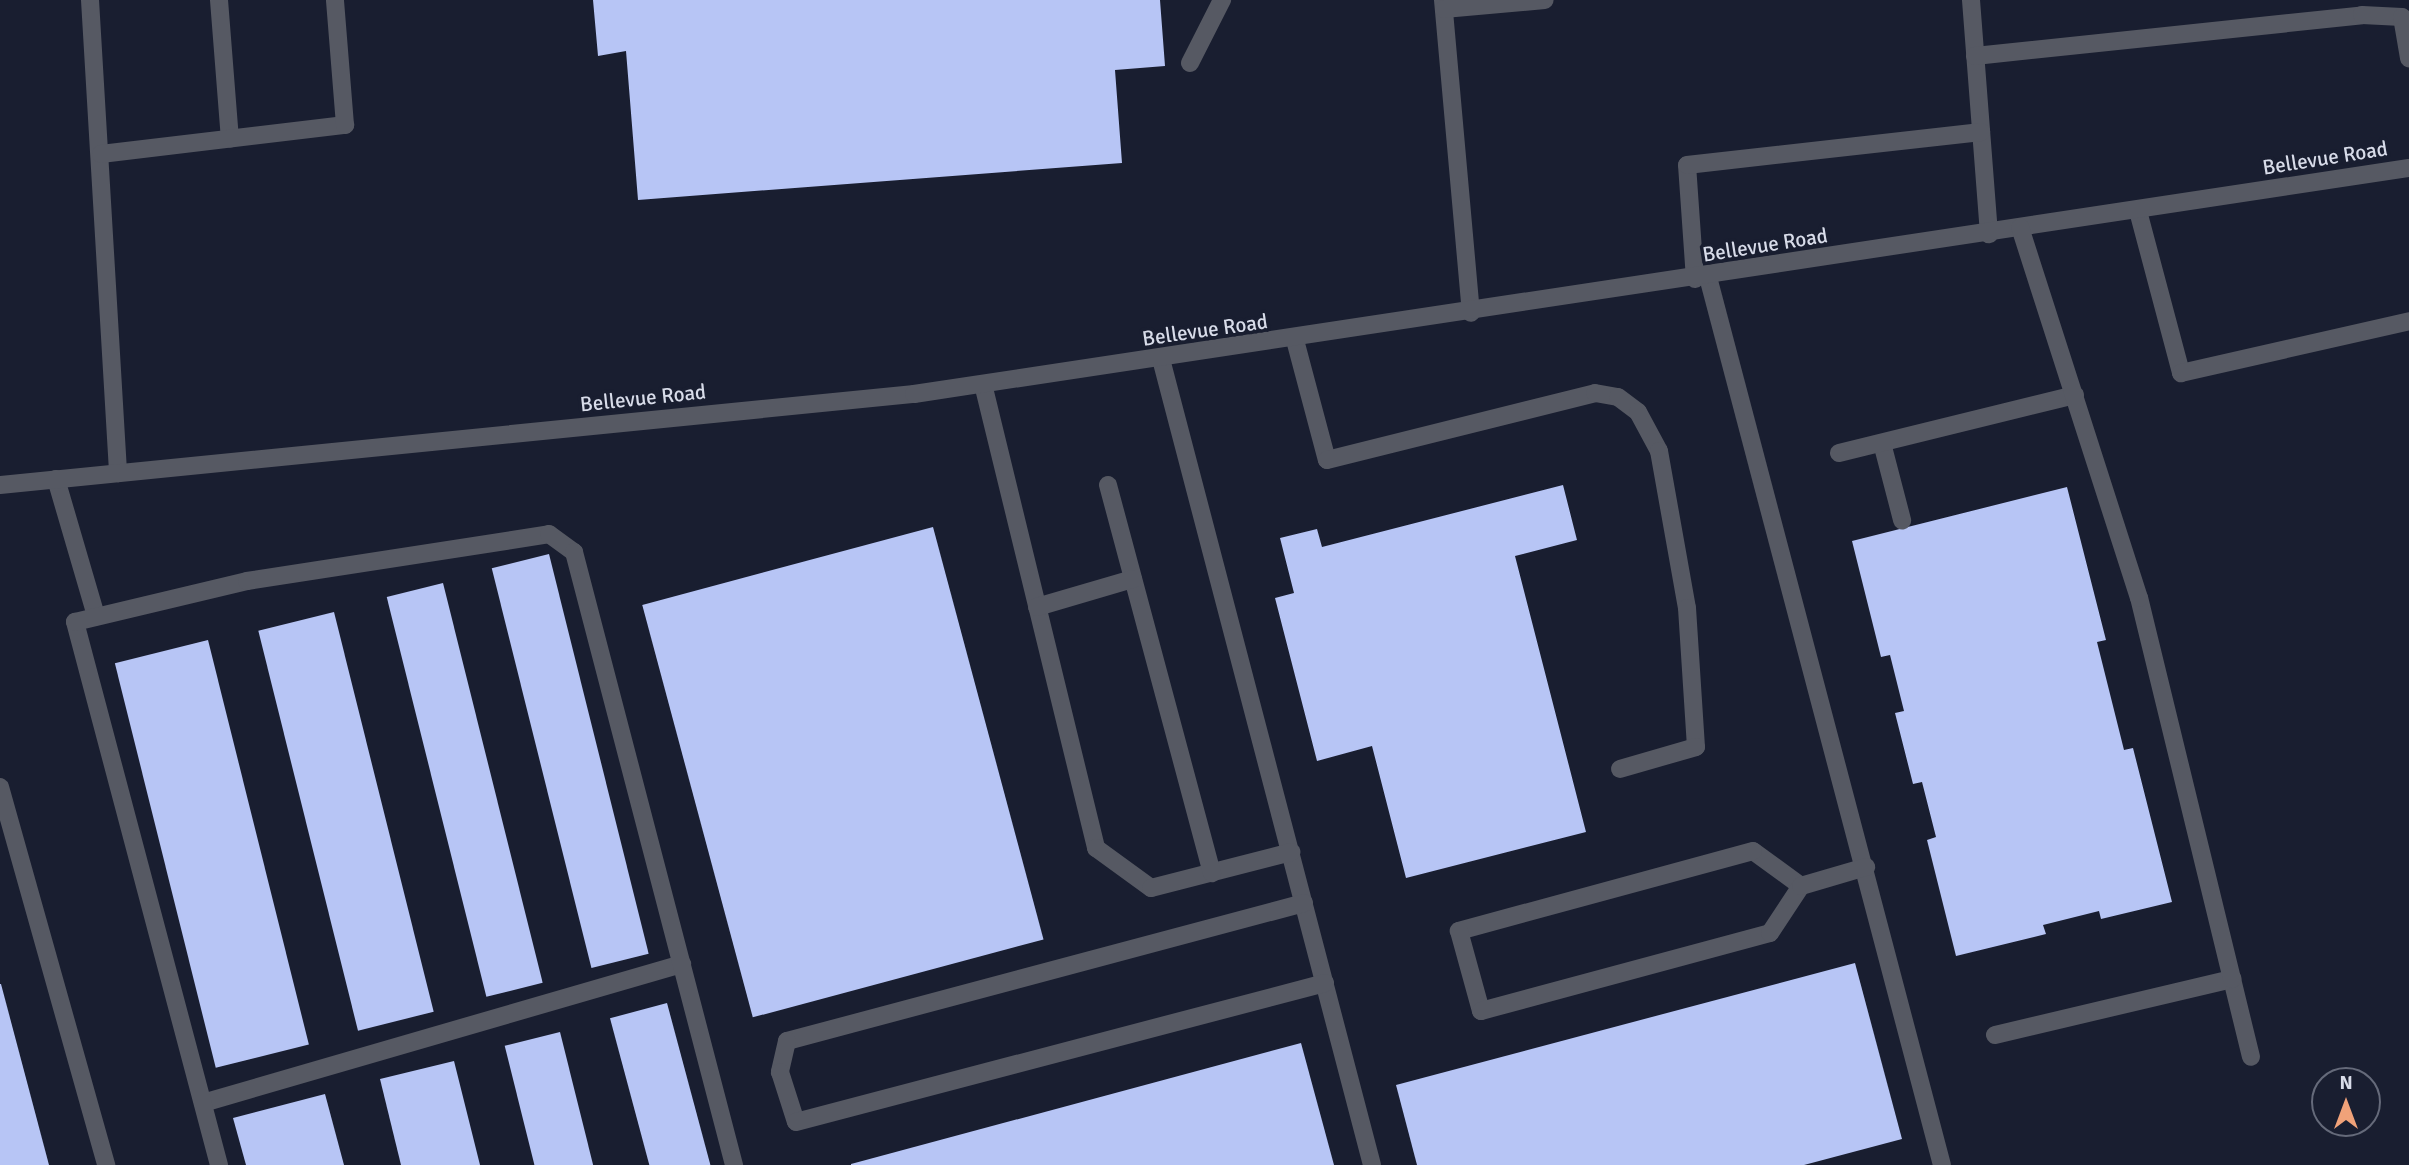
<!DOCTYPE html>
<style>
body{margin:0}
#map{position:relative;width:2409px;height:1165px;overflow:hidden;background:#191e30;font-family:Signika,sans-serif}
div>[style]{position:absolute}
[style*='--x']{left:calc(var(--x)*1px);top:calc(var(--y)*1px);width:calc(var(--w)*1px);rotate:calc(var(--a)*1deg)}
.building>*{inset:0;background:#b7c5f5;transform-origin:0 0}
.minor>*{height:18px;margin:-9px;padding:0 9px;transform-origin:9px;border-radius:9px;background:#565963}
span{translate:-50% -50%;white-space:nowrap;text-align:center;line-height:1.15;-webkit-text-stroke:7px #191e30;paint-order:stroke}
.street-label{font-size:21px;color:#d8dce9}
.north{position:absolute;left:2311px;top:1067px;width:70px;height:70px;box-sizing:border-box;background:#191e30;border:2px solid #656a7a;border-radius:50%;rotate:0deg;font-size:19px;font-weight:700;line-height:28px;text-align:center;color:#d8dce9}
.north::after{content:'';display:block;margin:auto;width:24px;height:32px;background:#f0a279;clip-path:polygon(50% 0,100% 100%,50% 72%,0 100%)}
</style>
<div id="map">
<div class="building">
<i style="clip-path:polygon(593px 0,1160px 0,1165px 66px,1115px 70px,1122px 163px,638px 200px,626px 51px,598px 56px)"></i>
<i style="clip-path:polygon(1563px 485px,1577px 540px,1515px 556px,1586px 832px,1406px 878px,1372px 746px,1317px 761px,1275px 598px,1294px 593px,1280px 538px,1317px 529px,1322px 547px)"></i>
<i style="clip-path:polygon(2067px 487px,2106px 640px,2097px 642px,2124px 750px,2133px 748px,2172px 902px,2101px 919px,2099px 911px,2043px 925px,2046px 934px,1956px 956px,1927px 840px,1936px 837px,1922px 782px,1913px 784px,1895px 713px,1904px 711px,1890px 655px,1881px 657px,1852px 541px)"></i>
<i style="left:933px;top:527px;width:427px;height:301px;rotate:75deg"></i>
<i style="left:549px;top:554px;width:412px;height:59px;rotate:76deg"></i>
<i style="left:443px;top:583px;width:412px;height:58px;rotate:76deg"></i>
<i style="left:334px;top:612px;width:412px;height:78px;rotate:76deg"></i>
<i style="left:208px;top:640px;width:417px;height:96px;rotate:76deg"></i>
<i style="clip-path:polygon(1855px 963px,1902px 1139px,1804px 1165px,1417px 1165px,1396px 1085px)"></i>
<i style="clip-path:polygon(0 984px,1px 984px,49px 1165px,0 1165px)"></i>
<i style="left:667px;top:1003px;width:168px;height:59px;rotate:75deg"></i>
<i style="left:560px;top:1032px;width:137px;height:57px;rotate:76deg"></i>
<i style="clip-path:polygon(1301px 1043px,1334px 1165px,851px 1165px,851px 1164px)"></i>
<i style="clip-path:polygon(454px 1061px,480px 1165px,401px 1165px,380px 1079px)"></i>
<i style="clip-path:polygon(325px 1094px,344px 1165px,246px 1165px,233px 1118px)"></i>
</div>
<div class="minor">
<i style="--x:90;--y:0;--w:474;--a:86.6"></i>
<i style="--x:219;--y:0;--w:139;--a:85.5"></i>
<i style="--x:1443;--y:0;--w:314;--a:84.9"></i>
<i style="--x:1971;--y:0;--w:235;--a:85.6"></i>
<i style="--x:1444;--y:9;--w:101;--a:-5.1"></i>
<i style="--x:1975;--y:56;--w:389;--a:-6"></i>
<i style="--x:2362;--y:15;--w:40;--a:2.9"></i>
<i style="--x:2402;--y:17;--w:42;--a:80.3"></i>
<i style="--x:1190;--y:63;--w:71;--a:-63.1"></i>
<i style="--x:101;--y:154;--w:246;--a:-6.8"></i>
<i style="--x:345;--y:125;--w:125;--a:-94.6"></i>
<i style="--x:2138;--y:211;--w:168;--a:75.1"></i>
<i style="--x:2181;--y:373;--w:234;--a:-12.8"></i>
<i style="--x:1708;--y:277;--w:918;--a:75.24"></i>
<i style="--x:1695;--y:279;--w:114;--a:-94"></i>
<i style="--x:1687;--y:165;--w:296;--a:-6.4"></i>
<i style="--x:1295;--y:340;--w:124;--a:75.1"></i>
<i style="--x:1327;--y:460;--w:276;--a:-14"></i>
<i style="--x:1595;--y:393;--w:23;--a:10"></i>
<i style="--x:1618;--y:397;--w:25;--a:37"></i>
<i style="--x:1638;--y:412;--w:44;--a:61.7"></i>
<i style="--x:1659;--y:451;--w:159;--a:79.9"></i>
<i style="--x:1687;--y:608;--w:139;--a:86.3"></i>
<i style="--x:1696;--y:747;--w:79;--a:163.9"></i>
<i style="--x:1161;--y:359;--w:833;--a:75.33"></i>
<i style="--x:983;--y:384;--w:478;--a:76.3"></i>
<i style="--x:1096;--y:848;--w:68;--a:36"></i>
<i style="--x:1151;--y:888;--w:145;--a:-14.4"></i>
<i style="--x:1882;--y:443;--w:80;--a:75.4"></i>
<i style="--x:1839;--y:453;--w:243;--a:-13.8"></i>
<i style="--x:56;--y:479;--w:143;--a:73.7"></i>
<i style="--x:0;--y:485;--w:919;--a:-5.69"></i>
<i style="--x:914;--y:394;--w:1512;--a:-8.6"></i>
<i style="--x:1108;--y:485;--w:402;--a:75"></i>
<i style="--x:1037;--y:607;--w:100;--a:-16.3"></i>
<i style="--x:0;--y:787;--w:393;--a:74.3"></i>
<i style="--x:1801;--y:886;--w:59;--a:-143.9"></i>
<i style="--x:1753;--y:851;--w:305;--a:164.8"></i>
<i style="--x:1459;--y:931;--w:83;--a:74.6"></i>
<i style="--x:1481;--y:1011;--w:299;--a:-15.1"></i>
<i style="--x:1770;--y:933;--w:56;--a:-56.6"></i>
<i style="--x:1801;--y:886;--w:68;--a:-16.3"></i>
<i style="--x:1304;--y:903;--w:535;--a:165.05"></i>
<i style="--x:787;--y:1041;--w:32;--a:103"></i>
<i style="--x:780;--y:1072;--w:52;--a:72.3"></i>
<i style="--x:796;--y:1122;--w:547;--a:-14.72"></i>
<i style="--x:2232;--y:979;--w:80;--a:76.3"></i>
<i style="--x:1995;--y:1035;--w:244;--a:-13.3"></i>
<i style="--x:2232;--y:979;--w:392;--a:-103.7"></i>
<i style="--x:2139;--y:598;--w:389;--a:-107.8"></i>
<i style="--x:203;--y:1103;--w:499;--a:-16.2"></i>
<i style="--x:219;--y:1165;--w:562;--a:-104.85"></i>
<i style="--x:75;--y:622;--w:177;--a:-13.4"></i>
<i style="--x:247;--y:581;--w:306;--a:-8.8"></i>
<i style="--x:549;--y:534;--w:31;--a:36"></i>
<i style="--x:574;--y:552;--w:634;--a:75.37"></i>
</div>
<div class="street-label">
<span style="left:2325px;top:158px;rotate:-9deg">Bellevue Road</span>
<span style="left:1765px;top:245px;rotate:-9deg">Bellevue Road</span>
<span style="left:1205px;top:330px;rotate:-8deg">Bellevue Road</span>
<span style="left:643px;top:398px;rotate:-6deg">Bellevue Road</span>
</div>
<div class="north">N</div>
</div>
